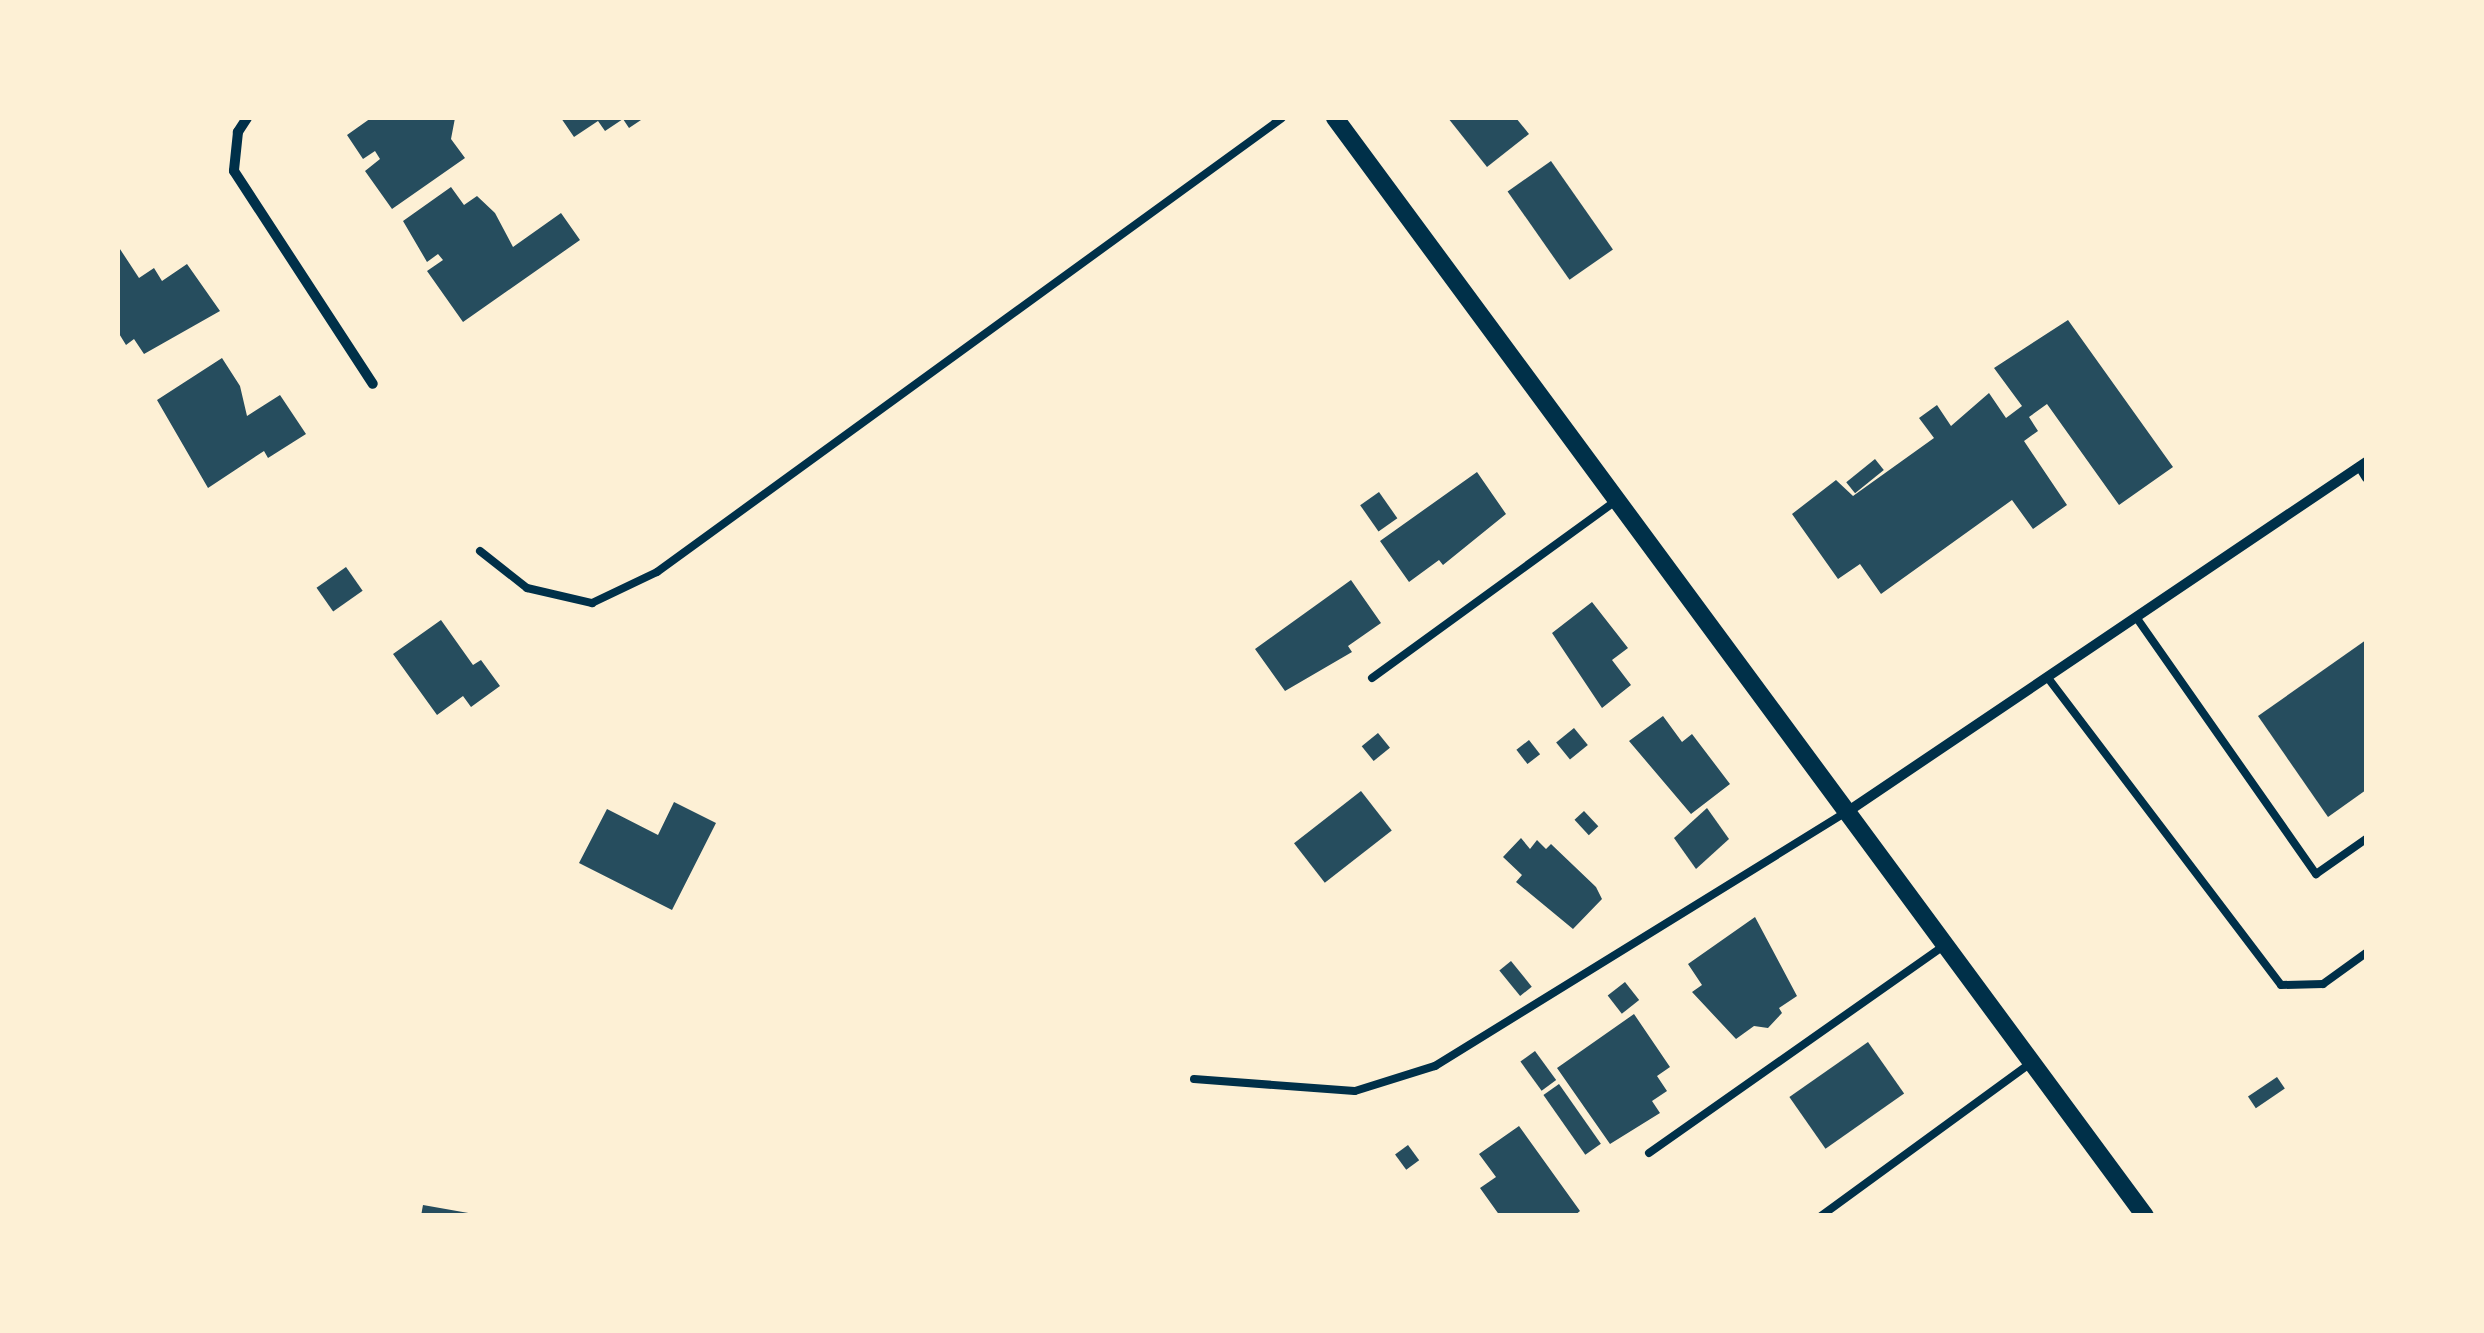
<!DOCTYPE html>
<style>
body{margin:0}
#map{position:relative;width:2484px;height:1333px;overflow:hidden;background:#fdf0d5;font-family:"Source Sans 3",sans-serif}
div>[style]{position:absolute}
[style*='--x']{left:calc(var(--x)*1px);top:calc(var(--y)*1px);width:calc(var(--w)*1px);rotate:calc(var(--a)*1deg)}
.building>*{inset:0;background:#264d5e;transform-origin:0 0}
.service>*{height:8px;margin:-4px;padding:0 4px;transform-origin:4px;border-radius:4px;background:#003049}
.minor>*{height:10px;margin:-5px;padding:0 5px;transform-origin:5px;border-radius:5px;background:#003049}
.tertiary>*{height:18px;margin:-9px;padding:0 9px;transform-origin:9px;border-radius:9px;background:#003049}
span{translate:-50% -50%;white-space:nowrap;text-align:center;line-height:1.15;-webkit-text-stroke:8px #fdf0d5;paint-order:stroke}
.frame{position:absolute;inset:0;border:120px solid #fdf0d5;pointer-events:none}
</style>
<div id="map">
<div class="building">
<i style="clip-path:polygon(371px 118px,455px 118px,451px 139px,465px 158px,392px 209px,365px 171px,380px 159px,375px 151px,363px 159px,347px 135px)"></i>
<i style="clip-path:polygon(561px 118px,644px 118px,629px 128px,623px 119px,605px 131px,598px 121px,574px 137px)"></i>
<i style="clip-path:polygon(1448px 118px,1516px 118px,1529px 134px,1487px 167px)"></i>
<i style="left:1551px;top:161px;width:108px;height:53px;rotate:55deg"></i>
<i style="clip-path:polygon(451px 187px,464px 205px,477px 196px,495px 213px,513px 247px,561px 213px,580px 240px,463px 322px,427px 271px,443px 260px,438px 254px,427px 262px,403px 221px)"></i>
<i style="clip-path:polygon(118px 246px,139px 278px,154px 268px,162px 281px,187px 264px,220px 311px,144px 354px,134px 339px,126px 345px,118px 332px)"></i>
<i style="clip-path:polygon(2068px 320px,2173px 467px,2119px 505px,2047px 404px,2029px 417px,2038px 431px,2024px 441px,2067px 505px,2033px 529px,2012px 500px,1881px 594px,1860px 564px,1838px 579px,1792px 514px,1836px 480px,1853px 496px,1934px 438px,1919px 418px,1937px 405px,1951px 426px,1989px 393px,2006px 418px,2022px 406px,1994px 368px)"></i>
<i style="clip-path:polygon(222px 358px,240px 386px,247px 416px,280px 395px,306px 434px,268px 458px,264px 451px,208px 488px,157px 400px)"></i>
<i style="left:1875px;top:459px;width:14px;height:37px;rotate:51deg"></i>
<i style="clip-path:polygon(1477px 472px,1506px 514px,1443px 565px,1439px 560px,1409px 582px,1380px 541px)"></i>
<i style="left:1379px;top:492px;width:32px;height:23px;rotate:55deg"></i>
<i style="left:346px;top:567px;width:29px;height:36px;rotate:55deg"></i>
<i style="clip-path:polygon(1351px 580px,1381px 623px,1348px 646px,1352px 652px,1285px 691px,1255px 649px)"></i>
<i style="clip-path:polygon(1592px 602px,1628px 648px,1612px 660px,1631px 685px,1602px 708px,1552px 633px)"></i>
<i style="clip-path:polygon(441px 620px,473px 665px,481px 660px,500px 686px,471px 707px,463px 696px,437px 715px,393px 654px)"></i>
<i style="clip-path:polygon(2366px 640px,2366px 790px,2328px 817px,2258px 716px)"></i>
<i style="clip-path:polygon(1663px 716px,1682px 742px,1692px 734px,1730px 784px,1691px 814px,1629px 741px)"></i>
<i style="left:1574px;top:728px;width:22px;height:23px;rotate:51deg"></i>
<i style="left:1378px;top:733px;width:19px;height:21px;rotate:51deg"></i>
<i style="left:1529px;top:740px;width:18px;height:16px;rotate:52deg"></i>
<i style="left:1361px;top:791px;width:50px;height:85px;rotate:52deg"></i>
<i style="clip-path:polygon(674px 802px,716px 823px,672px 910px,579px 863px,607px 809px,658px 835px)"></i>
<i style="clip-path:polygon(1707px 808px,1729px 839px,1696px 869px,1674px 838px)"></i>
<i style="left:1584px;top:811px;width:21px;height:13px;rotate:47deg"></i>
<i style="clip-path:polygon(1521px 838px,1530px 849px,1537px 840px,1546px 849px,1551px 844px,1596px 887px,1602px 899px,1573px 929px,1516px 882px,1522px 875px,1503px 857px)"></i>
<i style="clip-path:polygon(1755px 917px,1797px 996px,1779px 1008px,1782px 1013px,1768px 1028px,1754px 1026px,1736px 1039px,1692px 992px,1702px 985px,1688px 964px)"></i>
<i style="left:1511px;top:961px;width:33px;height:15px;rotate:51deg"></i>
<i style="left:1625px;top:982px;width:23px;height:22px;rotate:52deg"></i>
<i style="clip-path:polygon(1634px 1014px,1670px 1067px,1657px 1076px,1667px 1091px,1652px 1101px,1660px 1113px,1610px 1144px,1557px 1068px)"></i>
<i style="left:1868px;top:1042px;width:63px;height:96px;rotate:55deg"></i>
<i style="left:1535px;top:1051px;width:36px;height:18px;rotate:54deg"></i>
<i style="left:2277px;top:1077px;width:14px;height:35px;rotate:56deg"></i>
<i style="left:1559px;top:1084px;width:73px;height:19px;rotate:55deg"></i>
<i style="clip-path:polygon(1519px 1126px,1580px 1211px,1574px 1216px,1500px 1216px,1480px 1188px,1496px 1177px,1479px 1154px)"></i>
<i style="left:1408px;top:1145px;width:19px;height:16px;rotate:54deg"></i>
<i style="clip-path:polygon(423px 1205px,474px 1214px,474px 1216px,421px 1216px)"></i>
</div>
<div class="service">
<i style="--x:2359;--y:467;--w:13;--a:58"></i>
<i style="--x:480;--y:551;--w:60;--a:38.2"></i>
<i style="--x:527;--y:588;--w:67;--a:13"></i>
<i style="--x:592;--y:603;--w:72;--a:-25.5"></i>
<i style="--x:657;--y:572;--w:772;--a:-35.99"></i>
<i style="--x:2136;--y:617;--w:314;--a:55"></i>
<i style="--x:2316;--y:874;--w:61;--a:-35"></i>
<i style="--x:1372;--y:678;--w:301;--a:-36"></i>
<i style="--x:2048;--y:678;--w:385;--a:52.8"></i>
<i style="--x:2281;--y:985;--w:42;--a:-1.4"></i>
<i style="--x:2323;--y:984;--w:53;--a:-35.8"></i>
<i style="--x:1194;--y:1079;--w:161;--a:4.3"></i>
<i style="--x:1355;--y:1091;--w:84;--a:-17.4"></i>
<i style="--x:1435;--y:1066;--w:484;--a:-31.7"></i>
<i style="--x:1649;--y:1153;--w:360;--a:-35.1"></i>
<i style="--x:1821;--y:1216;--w:260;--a:-36.1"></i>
</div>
<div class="minor">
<i style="--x:247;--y:118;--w:17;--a:123"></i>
<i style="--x:238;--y:132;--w:39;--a:96"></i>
<i style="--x:234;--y:171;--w:254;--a:56.9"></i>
<i style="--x:1847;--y:812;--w:626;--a:-33.99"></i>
</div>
<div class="tertiary">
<i style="--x:1335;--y:118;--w:1364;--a:53.58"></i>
</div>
<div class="frame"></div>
</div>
